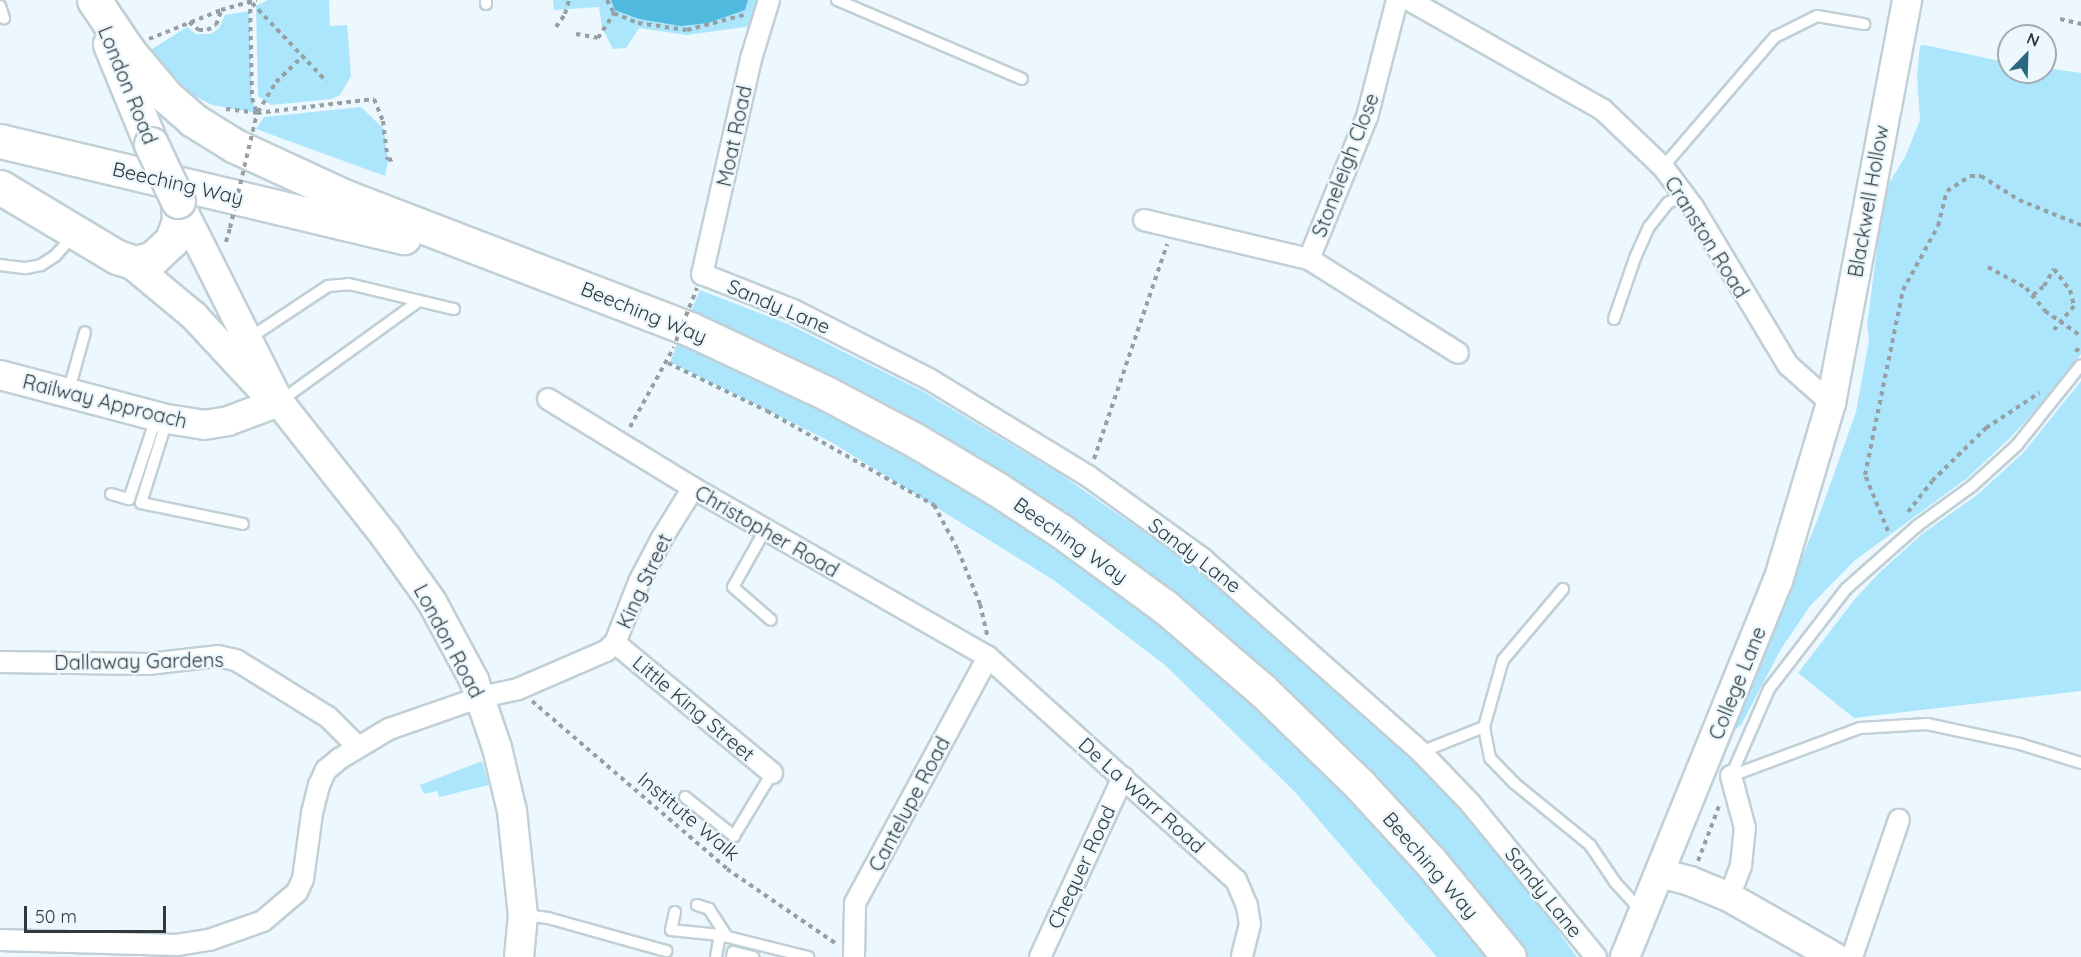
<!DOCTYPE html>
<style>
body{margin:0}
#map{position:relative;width:2081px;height:957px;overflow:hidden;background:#ecf8fd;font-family:Quicksand,sans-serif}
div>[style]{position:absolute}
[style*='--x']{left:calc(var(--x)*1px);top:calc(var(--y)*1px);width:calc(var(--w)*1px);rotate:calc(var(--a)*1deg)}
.green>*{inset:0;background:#abe6fd}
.water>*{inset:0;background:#50b9de}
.path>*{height:4px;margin-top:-2px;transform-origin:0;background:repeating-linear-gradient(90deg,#969fa3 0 4.5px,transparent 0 9px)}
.roads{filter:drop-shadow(2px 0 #c0d0d6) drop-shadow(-2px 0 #c0d0d6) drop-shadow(0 2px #c0d0d6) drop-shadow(0 -2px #c0d0d6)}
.lane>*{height:10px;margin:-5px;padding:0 5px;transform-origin:5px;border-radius:5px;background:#fff}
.street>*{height:20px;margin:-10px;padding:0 10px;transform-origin:10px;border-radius:10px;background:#fff}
.secondary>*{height:28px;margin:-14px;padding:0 14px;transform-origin:14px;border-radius:14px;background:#fff}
.highway>*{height:33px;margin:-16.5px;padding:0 16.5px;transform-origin:16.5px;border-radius:16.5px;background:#fff}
.path-bridge>*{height:4px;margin-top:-2px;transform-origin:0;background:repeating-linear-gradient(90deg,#969fa3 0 4.5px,transparent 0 9px)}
.bridges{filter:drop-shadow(2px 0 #c0d0d6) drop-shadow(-2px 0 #c0d0d6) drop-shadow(0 2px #c0d0d6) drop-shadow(0 -2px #c0d0d6)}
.highway-bridge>*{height:33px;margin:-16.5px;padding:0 16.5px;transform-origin:16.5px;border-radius:16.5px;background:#fff}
span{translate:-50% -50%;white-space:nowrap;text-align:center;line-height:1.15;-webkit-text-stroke:5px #ecf8fd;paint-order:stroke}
.street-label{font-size:20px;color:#33393b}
.north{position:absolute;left:1997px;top:24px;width:60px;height:60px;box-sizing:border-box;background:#ecf8fd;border:2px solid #a2acaf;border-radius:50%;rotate:23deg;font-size:16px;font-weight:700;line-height:24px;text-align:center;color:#33393b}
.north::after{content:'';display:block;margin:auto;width:21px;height:27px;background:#2b697f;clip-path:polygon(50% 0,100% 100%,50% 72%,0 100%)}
.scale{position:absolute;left:24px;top:906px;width:142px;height:27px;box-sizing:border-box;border:3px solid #33393b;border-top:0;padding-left:8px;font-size:18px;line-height:21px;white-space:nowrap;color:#33393b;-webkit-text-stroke:4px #ecf8fd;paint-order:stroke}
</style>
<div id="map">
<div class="green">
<i style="clip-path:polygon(268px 0,329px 0,330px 26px,347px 25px,351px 76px,340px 95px,331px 99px,271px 105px,258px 96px,256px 6px)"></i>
<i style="clip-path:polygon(553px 0,769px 0,752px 26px,687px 35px,639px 28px,626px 48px,613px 49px,602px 28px,599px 7px,554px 10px)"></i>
<i style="clip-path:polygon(249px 11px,252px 98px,257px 113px,212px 105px,189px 93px,166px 77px,146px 53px,187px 27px,196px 34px,211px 34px,219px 28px,225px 15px)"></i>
<i style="clip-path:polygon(1925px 45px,2009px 63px,2009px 72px,2045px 72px,2045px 68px,2081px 73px,2081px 354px,2049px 395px,2010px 438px,1966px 479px,1854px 561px,1810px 606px,1781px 649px,1741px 725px,1732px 732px,1820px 513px,1856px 412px,1869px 340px,1867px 326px,1883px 203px,1886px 188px,1905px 157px,1920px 120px,1917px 75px,1920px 46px)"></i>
<i style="clip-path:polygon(361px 107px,384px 129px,388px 160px,385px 176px,256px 129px,264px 117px)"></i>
<i style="clip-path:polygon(700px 290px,788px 324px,922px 391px,1060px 474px,1197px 569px,1427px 772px,1499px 851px,1577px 957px,1522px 957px,1443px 850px,1353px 754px,1276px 681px,1171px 592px,1071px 518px,977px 456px,835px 378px,691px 311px)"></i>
<i style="clip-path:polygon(678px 342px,819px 406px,906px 453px,987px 502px,1098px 577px,1160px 625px,1279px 729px,1367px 816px,1490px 957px,1437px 957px,1294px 791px,1166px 666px,1055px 581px,831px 442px,670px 362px)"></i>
<i style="clip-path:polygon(2081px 381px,2081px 691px,1854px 718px,1798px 673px,1855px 599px,1880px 572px,1922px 534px,1977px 495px,2024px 452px)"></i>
<i style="clip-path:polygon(482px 761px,489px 785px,439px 797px,437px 791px,424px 794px,420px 785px)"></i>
</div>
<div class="water">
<i style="clip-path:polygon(611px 0,748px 0,745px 10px,708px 23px,681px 26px,639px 19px,615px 10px)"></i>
</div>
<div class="path">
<i style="--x:250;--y:0;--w:98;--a:88.8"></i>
<i style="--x:252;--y:98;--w:16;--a:72"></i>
<i style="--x:607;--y:0;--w:15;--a:62"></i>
<i style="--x:614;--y:13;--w:26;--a:23"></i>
<i style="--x:638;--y:23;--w:49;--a:8.1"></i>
<i style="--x:687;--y:30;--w:62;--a:-14.9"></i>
<i style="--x:252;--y:3;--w:108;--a:46.5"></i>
<i style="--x:2060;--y:19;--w:22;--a:13"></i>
<i style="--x:189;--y:22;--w:13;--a:39"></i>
<i style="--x:199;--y:30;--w:8;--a:0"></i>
<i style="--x:207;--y:30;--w:10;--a:-29"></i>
<i style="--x:216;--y:25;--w:15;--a:-70"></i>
<i style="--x:556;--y:27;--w:16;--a:-55"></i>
<i style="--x:565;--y:14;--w:15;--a:-74"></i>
<i style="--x:576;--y:34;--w:22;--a:10"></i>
<i style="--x:598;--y:38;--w:30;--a:-57"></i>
<i style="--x:149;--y:39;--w:78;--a:-21.9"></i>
<i style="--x:221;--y:10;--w:37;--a:-16"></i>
<i style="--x:226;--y:109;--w:31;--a:7"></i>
<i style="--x:257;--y:113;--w:118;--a:-6.8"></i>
<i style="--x:374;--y:99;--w:24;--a:68"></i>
<i style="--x:383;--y:121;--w:39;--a:83"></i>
<i style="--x:388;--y:160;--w:6;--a:-9"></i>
<i style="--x:258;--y:112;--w:35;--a:-59"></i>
<i style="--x:276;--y:82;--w:36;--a:-44"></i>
<i style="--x:226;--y:242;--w:15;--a:-74"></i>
<i style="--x:1988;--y:267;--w:43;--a:28.9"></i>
<i style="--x:2026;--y:288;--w:30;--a:50"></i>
<i style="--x:2045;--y:311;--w:44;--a:34.8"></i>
<i style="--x:2033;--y:295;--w:14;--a:-39"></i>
<i style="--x:2044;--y:286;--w:20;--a:-60"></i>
<i style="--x:2054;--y:269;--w:26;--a:53"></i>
<i style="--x:2070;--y:290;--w:16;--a:76"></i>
<i style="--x:2074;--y:306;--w:31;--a:130"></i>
<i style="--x:2076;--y:352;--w:9;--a:-58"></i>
<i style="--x:668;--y:363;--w:110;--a:25.9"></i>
<i style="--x:767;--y:411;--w:192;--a:29.4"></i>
<i style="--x:934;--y:505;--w:51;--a:61.9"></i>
<i style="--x:958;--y:550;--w:58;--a:67.8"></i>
<i style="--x:980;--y:604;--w:32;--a:77"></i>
<i style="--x:630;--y:427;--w:91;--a:-61.2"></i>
<i style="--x:1094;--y:459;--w:227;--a:-71.2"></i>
<i style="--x:1908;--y:512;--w:39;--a:-52"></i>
<i style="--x:1932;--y:481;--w:76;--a:-44.5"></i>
<i style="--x:1986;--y:428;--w:64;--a:-33.4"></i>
<i style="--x:1888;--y:531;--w:61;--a:-112.3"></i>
<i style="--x:1865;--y:475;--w:189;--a:-78.4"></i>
<i style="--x:1903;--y:290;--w:73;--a:-61.3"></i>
<i style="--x:1938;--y:226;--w:36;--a:-76"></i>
<i style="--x:1947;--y:191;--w:27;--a:-33"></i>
<i style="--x:1970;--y:176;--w:11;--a:0"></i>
<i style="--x:1981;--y:176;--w:45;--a:32.3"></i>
<i style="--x:2019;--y:200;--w:67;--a:22"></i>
<i style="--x:532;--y:701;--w:257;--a:40.7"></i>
<i style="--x:727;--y:869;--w:131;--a:34.4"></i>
<i style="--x:1698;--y:861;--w:59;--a:-69.1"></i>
</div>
<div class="roads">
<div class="lane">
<i style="--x:486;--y:0;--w:4;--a:90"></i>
<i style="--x:837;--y:0;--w:201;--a:23.1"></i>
<i style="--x:0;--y:6;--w:13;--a:72"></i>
<i style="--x:1663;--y:167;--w:172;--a:-49.3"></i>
<i style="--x:1775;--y:37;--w:47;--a:-26.6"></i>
<i style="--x:1817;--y:16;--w:48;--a:9.7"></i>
<i style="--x:0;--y:265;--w:26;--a:7"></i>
<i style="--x:26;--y:268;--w:15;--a:-11"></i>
<i style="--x:41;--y:265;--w:17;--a:-33"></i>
<i style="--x:55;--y:256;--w:28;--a:-48"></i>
<i style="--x:1614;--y:319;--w:65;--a:-71"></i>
<i style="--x:1635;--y:258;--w:34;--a:-66"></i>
<i style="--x:1649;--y:227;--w:31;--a:-52"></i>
<i style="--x:1668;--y:203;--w:18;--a:-27"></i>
<i style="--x:248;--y:339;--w:96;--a:-33.5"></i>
<i style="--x:328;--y:286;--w:21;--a:-5"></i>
<i style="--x:349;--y:284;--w:108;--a:13.4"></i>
<i style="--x:68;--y:393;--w:63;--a:-74.4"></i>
<i style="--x:279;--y:402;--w:173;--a:-35.8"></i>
<i style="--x:167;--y:420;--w:87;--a:107.4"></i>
<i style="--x:141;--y:503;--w:104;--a:11.6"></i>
<i style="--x:111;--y:494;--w:19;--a:16"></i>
<i style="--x:129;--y:499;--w:88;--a:-71.4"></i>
<i style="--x:765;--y:530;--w:65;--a:119.3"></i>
<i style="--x:733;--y:587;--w:50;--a:41"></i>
<i style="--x:1484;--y:727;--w:70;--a:-74.2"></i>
<i style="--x:1503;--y:660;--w:93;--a:-49.8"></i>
<i style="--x:1421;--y:752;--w:68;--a:-21.6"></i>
<i style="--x:1484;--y:727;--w:32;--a:79"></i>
<i style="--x:1490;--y:758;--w:35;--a:46"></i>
<i style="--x:1514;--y:783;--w:98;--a:39.2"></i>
<i style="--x:1590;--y:845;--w:45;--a:56"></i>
<i style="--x:1615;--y:882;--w:39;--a:48"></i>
<i style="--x:1731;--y:776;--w:95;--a:-66.4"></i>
<i style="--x:1769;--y:689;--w:126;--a:-52.4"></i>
<i style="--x:1846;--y:589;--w:95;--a:-41.6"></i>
<i style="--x:1917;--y:526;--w:68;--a:-36"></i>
<i style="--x:1972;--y:486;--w:61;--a:-42.3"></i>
<i style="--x:2017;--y:445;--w:102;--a:-51.3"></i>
<i style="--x:1731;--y:776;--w:138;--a:-20.4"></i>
<i style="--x:1860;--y:728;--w:67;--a:-3.4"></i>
<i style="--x:1927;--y:724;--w:95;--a:12.1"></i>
<i style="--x:2020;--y:744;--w:64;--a:17.3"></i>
<i style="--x:685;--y:797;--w:63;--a:38.5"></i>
<i style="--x:734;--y:836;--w:74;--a:-58.9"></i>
<i style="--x:697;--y:905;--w:13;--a:18"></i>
<i style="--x:709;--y:909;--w:33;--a:57"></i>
<i style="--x:675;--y:912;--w:18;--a:103"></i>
<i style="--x:671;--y:930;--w:49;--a:5.8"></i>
<i style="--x:524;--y:915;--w:24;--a:7"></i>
<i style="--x:548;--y:918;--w:123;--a:15.6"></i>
<i style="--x:716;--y:957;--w:22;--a:-80"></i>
<i style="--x:720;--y:935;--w:91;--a:14"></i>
<i style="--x:732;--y:957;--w:5;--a:-79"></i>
<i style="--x:733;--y:952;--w:21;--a:14"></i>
</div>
<div class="street">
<i style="--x:769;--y:0;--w:62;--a:107"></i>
<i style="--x:751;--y:59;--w:221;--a:102.8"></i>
<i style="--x:702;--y:274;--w:98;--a:21.6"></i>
<i style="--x:793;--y:310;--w:153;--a:26.9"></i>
<i style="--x:929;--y:379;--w:186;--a:31.4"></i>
<i style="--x:1088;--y:476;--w:142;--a:35.8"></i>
<i style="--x:1203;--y:559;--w:291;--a:41.5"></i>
<i style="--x:1421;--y:752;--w:71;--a:46.1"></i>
<i style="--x:1470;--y:803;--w:199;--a:50.7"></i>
<i style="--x:1409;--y:0;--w:222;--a:29.5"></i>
<i style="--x:1602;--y:109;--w:84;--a:43.6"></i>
<i style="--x:1663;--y:167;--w:50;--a:53.1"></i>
<i style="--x:1693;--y:207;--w:184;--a:59"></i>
<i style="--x:1788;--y:365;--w:57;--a:41.5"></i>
<i style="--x:1144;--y:220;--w:170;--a:13.3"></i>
<i style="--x:1309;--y:259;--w:153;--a:-67.8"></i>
<i style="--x:1367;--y:117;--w:121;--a:-75.6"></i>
<i style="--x:1309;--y:259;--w:176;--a:32.2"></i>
<i style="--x:548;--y:399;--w:170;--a:31.5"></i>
<i style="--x:693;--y:488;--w:340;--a:29.8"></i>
<i style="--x:988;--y:657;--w:334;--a:42"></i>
<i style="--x:1236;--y:880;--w:28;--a:67"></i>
<i style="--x:1247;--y:906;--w:18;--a:81"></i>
<i style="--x:1250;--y:924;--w:34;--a:104"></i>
<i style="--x:615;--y:643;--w:204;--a:39.6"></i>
<i style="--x:0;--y:662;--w:148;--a:0.8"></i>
<i style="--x:148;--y:664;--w:70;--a:-6.5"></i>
<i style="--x:218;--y:656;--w:18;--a:13"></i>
<i style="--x:236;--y:660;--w:108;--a:31.8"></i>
<i style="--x:328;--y:717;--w:41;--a:45"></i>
<i style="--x:1729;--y:897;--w:34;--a:-69"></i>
<i style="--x:1741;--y:865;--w:37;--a:-84"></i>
<i style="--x:1745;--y:828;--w:54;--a:-105.1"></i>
<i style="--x:0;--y:940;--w:177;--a:1.6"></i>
<i style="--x:177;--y:945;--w:32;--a:-9"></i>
<i style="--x:209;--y:940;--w:57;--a:-19.4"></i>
<i style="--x:263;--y:921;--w:45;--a:-40.5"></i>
<i style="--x:297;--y:892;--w:14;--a:-65"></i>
<i style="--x:303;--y:879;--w:67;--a:-82.2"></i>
<i style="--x:312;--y:813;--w:29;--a:-76"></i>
<i style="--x:319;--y:785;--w:17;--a:-65"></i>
<i style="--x:326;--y:770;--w:17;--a:-40"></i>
<i style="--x:339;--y:759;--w:58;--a:-31"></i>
<i style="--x:389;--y:729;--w:97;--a:-19.2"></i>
<i style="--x:481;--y:697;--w:38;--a:-12"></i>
<i style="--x:518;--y:689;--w:96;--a:-23.4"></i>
<i style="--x:606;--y:651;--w:12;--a:-42"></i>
<i style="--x:615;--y:643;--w:66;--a:-68.5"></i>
<i style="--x:639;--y:582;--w:50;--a:-62.4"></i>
<i style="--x:662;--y:538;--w:59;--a:-58.2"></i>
<i style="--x:854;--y:957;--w:54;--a:-88.9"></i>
<i style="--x:855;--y:903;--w:280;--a:-61.6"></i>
<i style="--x:1040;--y:957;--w:198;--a:-65.2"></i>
<i style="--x:1852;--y:957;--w:145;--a:-71.1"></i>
</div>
<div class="secondary">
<i style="--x:178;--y:201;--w:225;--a:63.3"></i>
<i style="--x:279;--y:402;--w:171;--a:51.7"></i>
<i style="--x:385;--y:536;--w:81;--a:54.5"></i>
<i style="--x:432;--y:602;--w:89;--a:61.7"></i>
<i style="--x:474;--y:680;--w:72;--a:71.3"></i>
<i style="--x:497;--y:748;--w:65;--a:76.6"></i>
<i style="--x:512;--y:811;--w:105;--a:84"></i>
<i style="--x:523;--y:915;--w:42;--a:95.4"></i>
<i style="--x:129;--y:262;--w:85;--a:39.7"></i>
<i style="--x:194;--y:316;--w:98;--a:47.1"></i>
<i style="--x:0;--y:375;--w:173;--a:14.8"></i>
<i style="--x:167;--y:419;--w:37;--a:9"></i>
<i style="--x:204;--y:425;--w:24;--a:-9"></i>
<i style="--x:228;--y:421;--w:54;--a:-20.4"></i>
<i style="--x:1660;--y:873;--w:31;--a:15"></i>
<i style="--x:1690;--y:881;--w:42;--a:22.3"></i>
<i style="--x:1729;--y:897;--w:121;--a:29.7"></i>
<i style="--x:1625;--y:957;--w:406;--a:-67.9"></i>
<i style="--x:1778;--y:581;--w:186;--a:-73.4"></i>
<i style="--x:1831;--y:403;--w:410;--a:-79.3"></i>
</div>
<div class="highway">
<i style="--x:94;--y:0;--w:63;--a:56.1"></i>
<i style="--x:129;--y:52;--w:59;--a:49.8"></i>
<i style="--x:167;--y:97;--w:35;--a:41"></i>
<i style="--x:193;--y:120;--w:49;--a:31.8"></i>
<i style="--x:235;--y:146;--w:122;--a:24.7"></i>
<i style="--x:346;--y:197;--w:368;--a:21"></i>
<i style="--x:690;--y:329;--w:150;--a:25.2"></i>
<i style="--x:826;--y:393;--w:98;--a:27.9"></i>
<i style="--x:913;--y:439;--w:98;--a:30.8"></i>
<i style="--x:997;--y:489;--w:77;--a:33.3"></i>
<i style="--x:1061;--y:531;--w:127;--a:36.1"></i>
<i style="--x:1164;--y:606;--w:128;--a:40.6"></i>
<i style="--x:1261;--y:689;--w:138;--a:44.1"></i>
<i style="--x:1360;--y:785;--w:103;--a:47.4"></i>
<i style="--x:1430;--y:861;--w:124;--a:50.5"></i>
<i style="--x:110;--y:44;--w:108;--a:67.7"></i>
<i style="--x:0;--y:141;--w:415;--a:13.4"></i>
<i style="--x:0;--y:187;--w:136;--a:30.9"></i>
<i style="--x:117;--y:257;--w:20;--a:18"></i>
<i style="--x:136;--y:263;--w:18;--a:-16"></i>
<i style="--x:153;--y:258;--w:26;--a:-43"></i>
<i style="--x:172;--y:240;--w:20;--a:-70"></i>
<i style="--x:179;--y:221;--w:20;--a:-93"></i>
</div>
</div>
<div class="path-bridge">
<i style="--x:230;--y:228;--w:118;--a:-76.8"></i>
<i style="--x:676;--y:341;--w:57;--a:-68.4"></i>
</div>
<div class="bridges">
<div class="highway-bridge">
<i style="--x:151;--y:144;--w:63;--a:64.7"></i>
</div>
</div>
<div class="street-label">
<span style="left:128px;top:85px;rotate:68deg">London Road</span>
<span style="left:734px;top:136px;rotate:-78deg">Moat Road</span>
<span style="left:1345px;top:165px;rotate:-69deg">Stoneleigh Close</span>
<span style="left:178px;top:183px;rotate:13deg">Beeching Way</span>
<span style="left:1868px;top:201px;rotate:-80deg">Blackwell Hollow</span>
<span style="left:1707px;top:237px;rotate:58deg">Cranston Road</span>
<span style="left:779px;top:306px;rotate:23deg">Sandy Lane</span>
<span style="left:644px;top:312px;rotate:22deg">Beeching Way</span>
<span style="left:105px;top:401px;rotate:14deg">Railway Approach</span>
<span style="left:767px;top:531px;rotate:30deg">Christopher Road</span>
<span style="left:1071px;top:540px;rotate:35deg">Beeching Way</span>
<span style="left:1195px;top:555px;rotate:37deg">Sandy Lane</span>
<span style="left:644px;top:581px;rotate:-65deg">King Street</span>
<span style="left:449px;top:641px;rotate:62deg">London Road</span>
<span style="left:139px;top:661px;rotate:-1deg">Dallaway Gardens</span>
<span style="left:1737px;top:683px;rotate:-68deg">College Lane</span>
<span style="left:694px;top:708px;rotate:40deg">Little King Street</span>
<span style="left:1142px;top:795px;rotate:42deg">De La Warr Road</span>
<span style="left:909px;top:804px;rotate:-62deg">Cantelupe Road</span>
<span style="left:689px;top:816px;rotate:40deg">Institute Walk</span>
<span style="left:1431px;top:865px;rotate:49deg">Beeching Way</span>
<span style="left:1081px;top:867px;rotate:-65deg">Chequer Road</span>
<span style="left:1544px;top:892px;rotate:51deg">Sandy Lane</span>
</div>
<div class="north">N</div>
<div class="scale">50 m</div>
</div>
